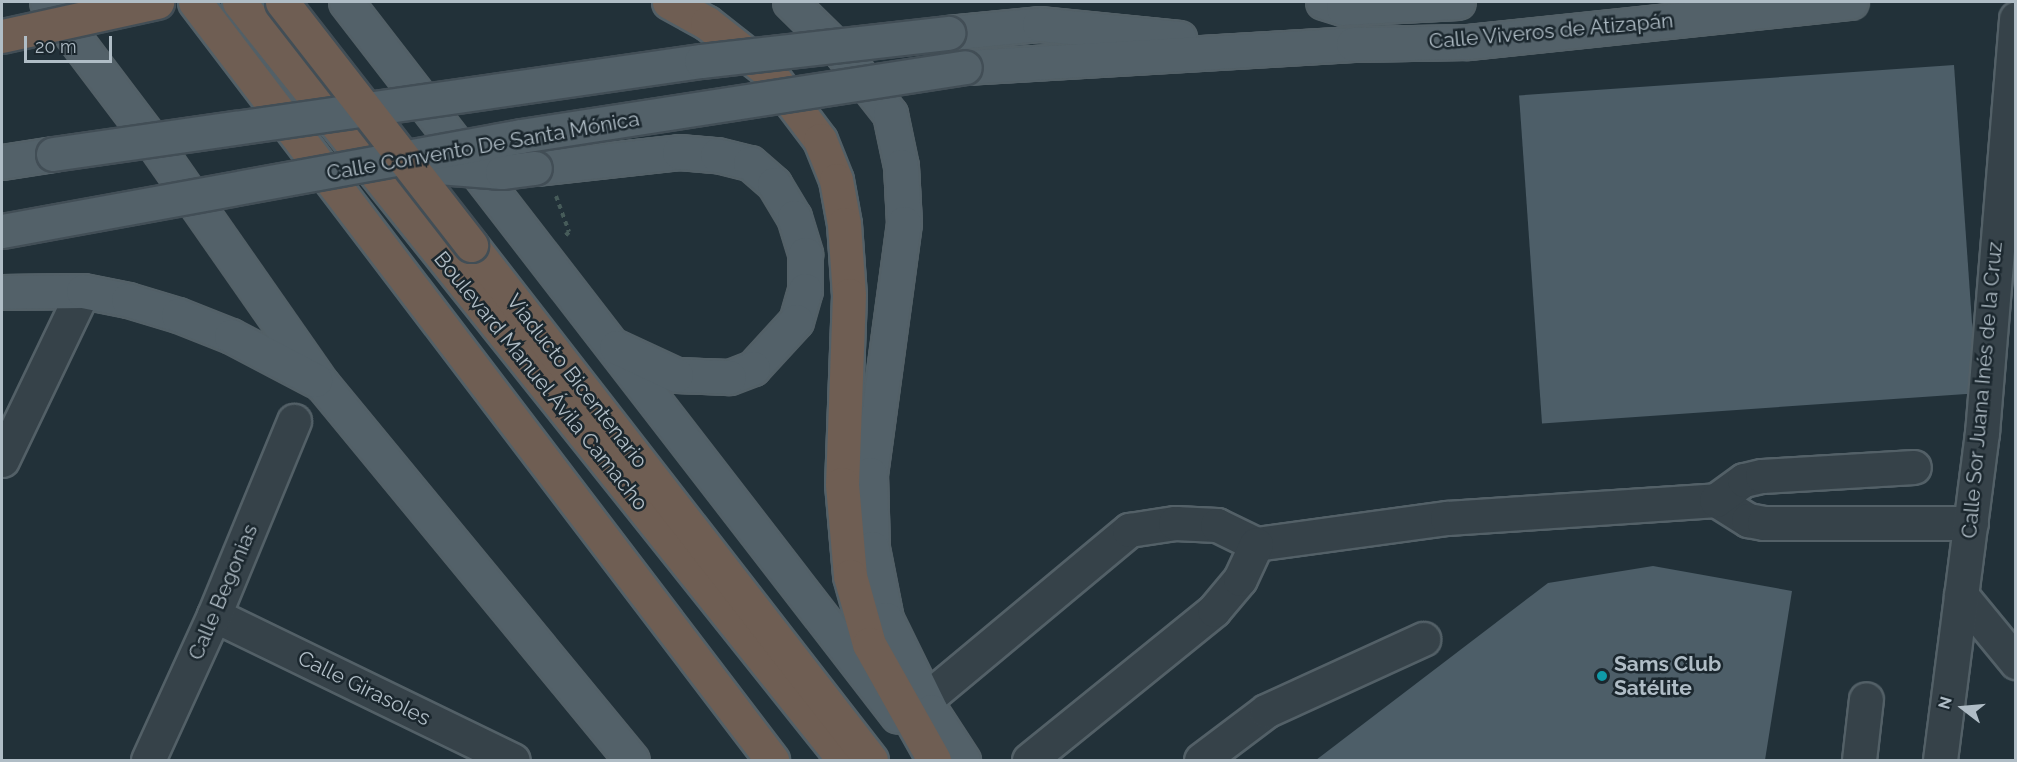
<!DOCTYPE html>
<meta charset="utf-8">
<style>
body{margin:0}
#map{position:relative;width:2017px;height:762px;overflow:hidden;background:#223139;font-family:Raleway,sans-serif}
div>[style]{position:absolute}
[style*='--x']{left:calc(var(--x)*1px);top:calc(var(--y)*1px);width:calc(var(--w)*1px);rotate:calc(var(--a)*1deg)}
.building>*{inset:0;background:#4d5e68;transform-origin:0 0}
.path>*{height:4px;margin-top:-2px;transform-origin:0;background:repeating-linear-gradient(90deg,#465b59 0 4.5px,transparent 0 9px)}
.roads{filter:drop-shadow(2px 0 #536067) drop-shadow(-2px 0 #536067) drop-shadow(0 2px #536067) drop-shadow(0 -2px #536067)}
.minor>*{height:33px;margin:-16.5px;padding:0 16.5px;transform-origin:16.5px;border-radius:16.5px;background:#364249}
.major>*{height:33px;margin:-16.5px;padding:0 16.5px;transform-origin:16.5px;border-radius:16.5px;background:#536169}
.highway>*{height:33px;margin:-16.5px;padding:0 16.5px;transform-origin:16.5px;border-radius:16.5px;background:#6f5e53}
.bridges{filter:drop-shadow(2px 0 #424e56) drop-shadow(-2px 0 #424e56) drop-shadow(0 2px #424e56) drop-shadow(0 -2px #424e56)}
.major-bridge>*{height:33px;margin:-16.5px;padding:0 16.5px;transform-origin:16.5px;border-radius:16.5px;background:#536169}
.highway-bridge>*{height:33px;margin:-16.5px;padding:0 16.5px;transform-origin:16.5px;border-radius:16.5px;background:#6f5e53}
.dots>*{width:16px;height:16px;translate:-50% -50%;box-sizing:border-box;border:3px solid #1b272e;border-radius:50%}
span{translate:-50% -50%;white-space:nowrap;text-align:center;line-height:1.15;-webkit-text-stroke:5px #1b272e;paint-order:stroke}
.street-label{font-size:21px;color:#b0bdc6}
.poi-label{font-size:21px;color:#b0bdc6;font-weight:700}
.left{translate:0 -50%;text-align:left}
.frame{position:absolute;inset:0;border:3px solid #b0bdc6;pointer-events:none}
.north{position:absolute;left:1933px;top:678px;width:60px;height:60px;-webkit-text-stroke:4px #1b272e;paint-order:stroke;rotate:286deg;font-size:16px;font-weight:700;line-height:24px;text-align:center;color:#b0bdc6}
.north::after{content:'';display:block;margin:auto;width:21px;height:27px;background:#b0bdc6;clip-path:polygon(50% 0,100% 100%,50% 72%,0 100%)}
.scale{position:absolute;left:24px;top:36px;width:88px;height:27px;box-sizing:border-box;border:3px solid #b0bdc6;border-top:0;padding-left:8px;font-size:18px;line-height:21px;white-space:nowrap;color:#b0bdc6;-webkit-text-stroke:4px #1b272e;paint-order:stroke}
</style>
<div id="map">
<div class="building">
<i style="left:1954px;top:65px;width:329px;height:436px;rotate:86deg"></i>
<i style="clip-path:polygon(1653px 566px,1792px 591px,1765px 760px,1316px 760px,1548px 583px)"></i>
</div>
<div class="path">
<i style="--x:556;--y:196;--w:38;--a:70"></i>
<i style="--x:569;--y:232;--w:6;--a:135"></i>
</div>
<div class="roads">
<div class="minor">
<i style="--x:2;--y:460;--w:187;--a:-64.4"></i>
<i style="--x:1716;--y:500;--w:38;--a:32"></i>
<i style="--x:1748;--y:520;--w:16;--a:11"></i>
<i style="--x:1764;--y:523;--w:207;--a:0"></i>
<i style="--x:1961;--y:595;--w:87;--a:50.6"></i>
<i style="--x:214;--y:615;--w:332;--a:25.9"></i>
<i style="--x:925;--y:700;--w:266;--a:-39.8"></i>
<i style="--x:1129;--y:530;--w:47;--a:-8.7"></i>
<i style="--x:1175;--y:523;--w:42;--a:2.7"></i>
<i style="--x:1217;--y:525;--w:43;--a:26"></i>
<i style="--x:1256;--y:544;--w:193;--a:-7.8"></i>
<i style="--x:1447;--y:518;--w:270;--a:-3.8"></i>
<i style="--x:1716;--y:500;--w:34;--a:-36"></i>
<i style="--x:1744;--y:480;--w:18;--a:-13"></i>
<i style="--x:1762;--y:476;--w:152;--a:-3.4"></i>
<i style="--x:148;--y:760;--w:159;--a:-65.5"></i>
<i style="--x:214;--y:615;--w:210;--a:-67.6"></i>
<i style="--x:1029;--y:760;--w:238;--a:-39"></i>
<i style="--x:1214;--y:610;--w:40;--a:-50"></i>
<i style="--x:1240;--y:579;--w:38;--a:-65"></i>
<i style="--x:1201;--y:760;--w:81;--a:-37"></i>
<i style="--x:1266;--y:711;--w:173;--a:-24.6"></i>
<i style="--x:1859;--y:760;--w:61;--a:-83.5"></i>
<i style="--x:1940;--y:760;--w:330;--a:-82.7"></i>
<i style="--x:1982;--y:433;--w:416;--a:-85.3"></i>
</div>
<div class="major">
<i style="--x:47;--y:2;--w:179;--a:52.9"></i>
<i style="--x:155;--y:145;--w:292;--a:55.1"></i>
<i style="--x:322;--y:384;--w:487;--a:50.5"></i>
<i style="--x:346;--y:2;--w:902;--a:52.29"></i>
<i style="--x:790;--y:2;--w:73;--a:44.4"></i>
<i style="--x:842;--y:53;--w:78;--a:51.8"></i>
<i style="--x:890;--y:114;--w:53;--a:78.1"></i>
<i style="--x:901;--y:166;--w:57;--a:87"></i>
<i style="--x:904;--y:223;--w:253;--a:97.7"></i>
<i style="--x:870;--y:474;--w:74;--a:88.5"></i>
<i style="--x:872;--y:548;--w:72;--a:78.8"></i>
<i style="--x:886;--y:619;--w:102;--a:63.9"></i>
<i style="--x:931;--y:711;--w:59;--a:56.9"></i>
<i style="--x:1323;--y:2;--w:21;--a:17"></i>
<i style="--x:1343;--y:8;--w:115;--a:-3"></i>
<i style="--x:948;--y:33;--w:91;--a:-5.6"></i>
<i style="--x:1039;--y:24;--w:141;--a:5.7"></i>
<i style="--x:965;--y:67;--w:389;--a:-3.4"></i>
<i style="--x:1353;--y:44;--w:115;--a:-1"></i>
<i style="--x:1468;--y:42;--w:385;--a:-6"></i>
<i style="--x:2;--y:162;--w:52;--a:-8.9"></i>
<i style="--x:535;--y:168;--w:145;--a:-6.3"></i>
<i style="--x:679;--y:152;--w:38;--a:5"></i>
<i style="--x:717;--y:155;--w:34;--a:14"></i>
<i style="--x:750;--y:163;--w:32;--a:41"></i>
<i style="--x:774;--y:184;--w:39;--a:59"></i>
<i style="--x:794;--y:217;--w:39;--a:73"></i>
<i style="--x:805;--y:254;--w:36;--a:90"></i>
<i style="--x:805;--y:290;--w:32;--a:106"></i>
<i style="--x:796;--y:321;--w:64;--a:132.5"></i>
<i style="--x:753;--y:368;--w:26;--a:159"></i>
<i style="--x:729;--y:377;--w:53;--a:-177.8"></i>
<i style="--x:676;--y:375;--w:66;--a:-155"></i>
<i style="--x:2;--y:292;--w:81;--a:-0.7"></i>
<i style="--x:83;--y:291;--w:46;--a:11.3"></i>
<i style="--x:128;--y:300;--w:52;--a:16.7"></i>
<i style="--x:178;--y:315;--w:57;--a:21.6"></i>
<i style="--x:231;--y:336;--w:95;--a:27.6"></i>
</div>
<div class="highway">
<i style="--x:195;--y:2;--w:953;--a:52.72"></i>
<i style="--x:239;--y:2;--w:970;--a:51.4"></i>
<i style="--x:669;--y:2;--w:43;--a:28.9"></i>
<i style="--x:707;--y:23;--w:78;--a:38.2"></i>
<i style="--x:768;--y:71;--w:86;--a:53"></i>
<i style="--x:820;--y:140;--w:43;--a:68.2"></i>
<i style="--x:836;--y:180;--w:45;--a:79.7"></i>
<i style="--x:844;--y:224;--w:71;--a:86"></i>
<i style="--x:849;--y:295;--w:189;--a:92.1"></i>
<i style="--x:842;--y:484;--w:92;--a:85"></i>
<i style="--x:850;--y:576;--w:71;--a:74.4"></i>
<i style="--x:869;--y:644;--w:133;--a:60.7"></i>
<i style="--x:471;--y:245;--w:652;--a:52.16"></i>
</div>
</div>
<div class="bridges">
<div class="major-bridge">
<i style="--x:53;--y:154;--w:655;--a:-8.17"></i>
<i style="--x:701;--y:61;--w:249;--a:-6.5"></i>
<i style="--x:425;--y:166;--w:77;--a:4.5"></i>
<i style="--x:502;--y:172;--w:33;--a:-7"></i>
<i style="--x:2;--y:231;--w:528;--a:-10.37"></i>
<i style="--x:521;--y:136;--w:449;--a:-8.8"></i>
</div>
<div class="highway-bridge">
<i style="--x:282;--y:2;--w:308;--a:52.1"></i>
<i style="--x:2;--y:36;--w:159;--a:-12.4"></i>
</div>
</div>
<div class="dots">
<i style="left:1602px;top:676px;background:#0f9aa8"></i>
</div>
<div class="street-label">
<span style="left:1551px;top:31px;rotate:-5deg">Calle Viveros de Atizapán</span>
<span style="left:483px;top:146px;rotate:-10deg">Calle Convento De Santa Mónica</span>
<span style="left:541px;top:381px;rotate:51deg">Boulevard Manuel Ávila Camacho</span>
<span style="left:577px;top:381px;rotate:52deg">Viaducto Bicentenario</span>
<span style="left:1982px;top:390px;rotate:-85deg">Calle Sor Juana Inés de la Cruz</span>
<span style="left:223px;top:592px;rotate:-67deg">Calle Begonias</span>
<span style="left:364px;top:688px;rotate:26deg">Calle Girasoles</span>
</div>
<div class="poi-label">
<span class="left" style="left:1614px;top:676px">Sams Club<br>Satélite</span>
</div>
<div class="frame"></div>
<div class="north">N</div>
<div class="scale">20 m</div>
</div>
